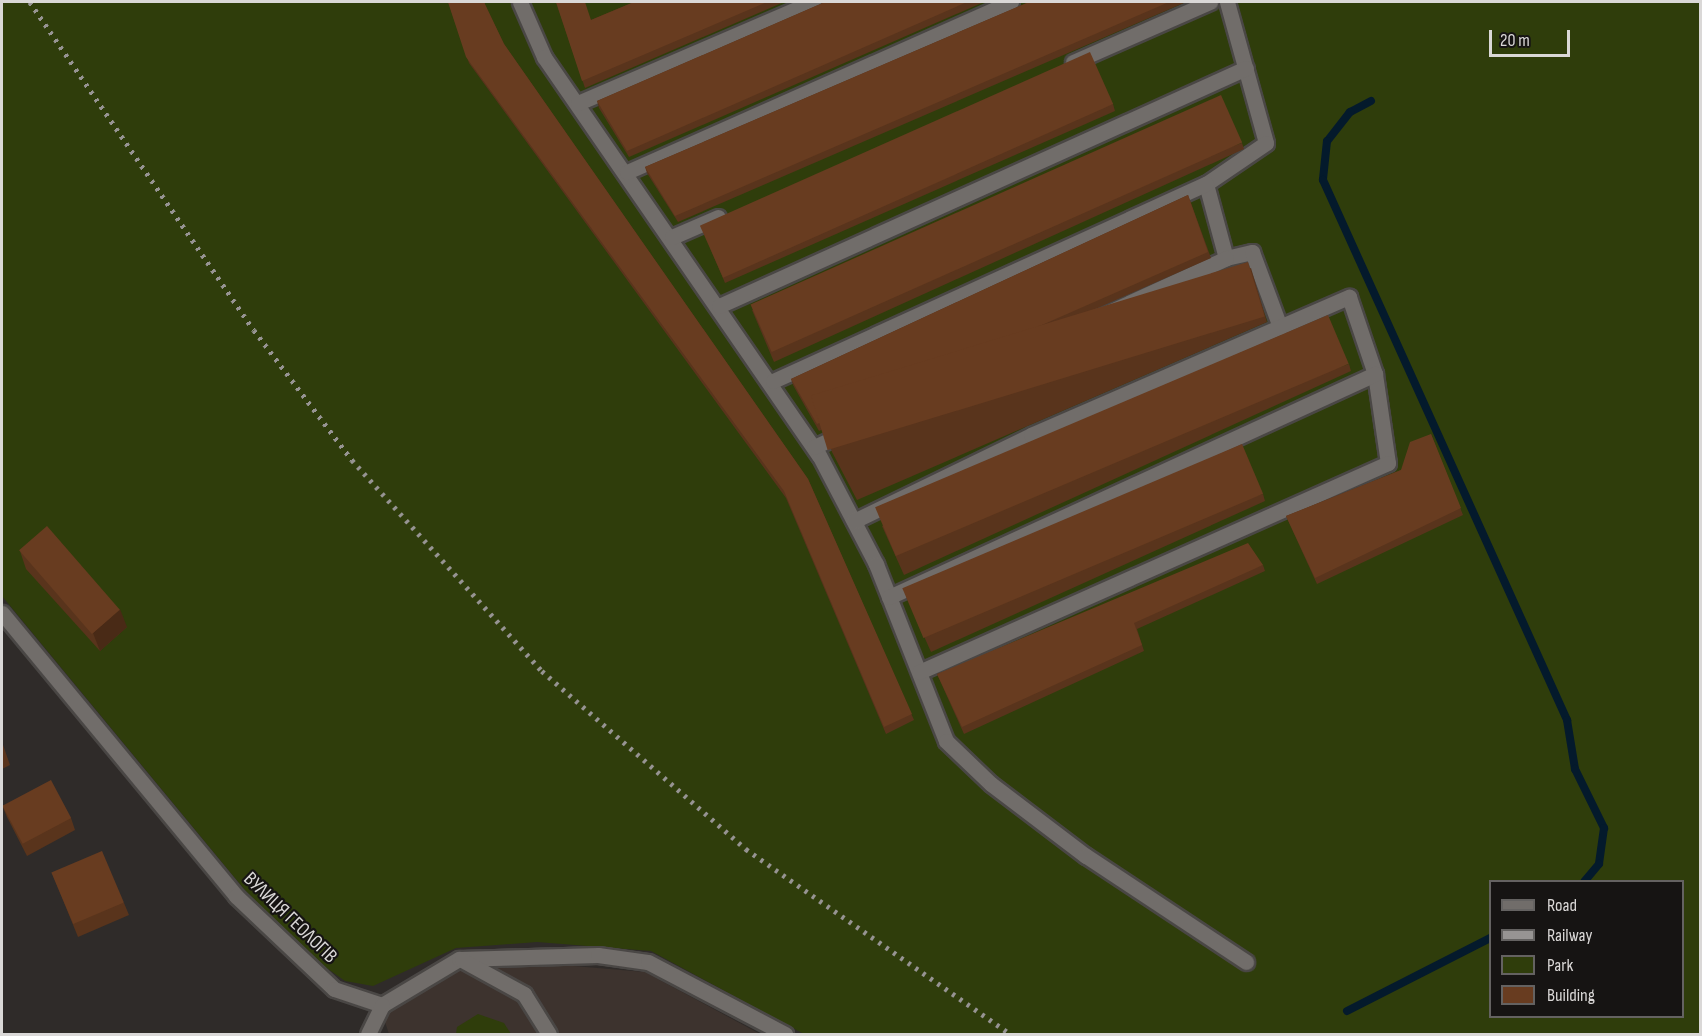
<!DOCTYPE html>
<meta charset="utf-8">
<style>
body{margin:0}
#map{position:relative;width:1702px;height:1036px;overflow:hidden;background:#2f2b29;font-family:"Sofia Sans Condensed",sans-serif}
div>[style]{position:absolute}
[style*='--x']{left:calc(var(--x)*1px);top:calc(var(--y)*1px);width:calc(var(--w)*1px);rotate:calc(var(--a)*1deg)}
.built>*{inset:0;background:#3d332e}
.green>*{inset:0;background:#2f3d0b}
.stream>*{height:8px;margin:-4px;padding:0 4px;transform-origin:4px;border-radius:4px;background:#041a2c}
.roads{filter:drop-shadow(2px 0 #4a4745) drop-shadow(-2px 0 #4a4745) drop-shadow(0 2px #4a4745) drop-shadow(0 -2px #4a4745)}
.minor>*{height:15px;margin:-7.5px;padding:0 7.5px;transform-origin:7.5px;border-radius:7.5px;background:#716d6a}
.rail>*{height:4.5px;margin-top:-2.25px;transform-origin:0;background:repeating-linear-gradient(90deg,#979493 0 3px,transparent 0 9px)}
.wall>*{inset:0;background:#59341c}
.shaded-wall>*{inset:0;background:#492a16}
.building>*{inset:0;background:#683c20;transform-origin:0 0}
span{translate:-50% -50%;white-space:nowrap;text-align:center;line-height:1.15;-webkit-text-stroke:4.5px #161413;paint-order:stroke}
.street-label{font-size:20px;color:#dad8d7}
.frame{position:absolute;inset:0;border:3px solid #dad8d7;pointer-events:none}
.legend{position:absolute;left:1489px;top:880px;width:195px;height:138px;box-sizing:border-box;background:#161413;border:2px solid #646261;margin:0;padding:8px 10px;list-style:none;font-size:18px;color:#dad8d7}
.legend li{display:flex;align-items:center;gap:12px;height:30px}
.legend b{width:30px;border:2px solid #646261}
.scale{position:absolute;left:1489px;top:30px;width:81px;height:27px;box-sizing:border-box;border:3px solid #dad8d7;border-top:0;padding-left:8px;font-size:18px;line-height:21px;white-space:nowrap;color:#dad8d7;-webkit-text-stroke:4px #161413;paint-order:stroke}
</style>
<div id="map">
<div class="built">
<i style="clip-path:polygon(538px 963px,645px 972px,760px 1034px,389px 1034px,383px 1016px,462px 969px)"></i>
</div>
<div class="green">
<i style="clip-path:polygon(evenodd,2px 2px,1700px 2px,1700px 1034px,804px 1034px,651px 951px,537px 942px,456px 948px,373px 986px,345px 981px,307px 954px,244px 889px,2px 596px,2px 2px,1490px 882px,1682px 882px,1682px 1016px,1490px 1016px,1490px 882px)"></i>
<i style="clip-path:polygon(478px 1014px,504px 1023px,511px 1034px,456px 1034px,457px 1027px)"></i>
</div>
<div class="stream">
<i style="--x:1371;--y:101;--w:24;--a:152"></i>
<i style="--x:1350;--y:112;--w:37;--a:128"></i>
<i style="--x:1327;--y:141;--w:39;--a:96"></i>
<i style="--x:1323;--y:180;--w:593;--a:65.68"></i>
<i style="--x:1567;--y:720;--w:50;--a:80.7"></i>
<i style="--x:1575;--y:769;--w:66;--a:63.8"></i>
<i style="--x:1604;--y:828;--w:36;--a:98"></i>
<i style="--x:1599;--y:864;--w:23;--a:130"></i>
<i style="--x:1347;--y:1011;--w:161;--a:-27"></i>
</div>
<div class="roads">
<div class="minor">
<i style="--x:520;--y:2;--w:60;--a:66.4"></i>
<i style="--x:544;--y:57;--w:484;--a:55.4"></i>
<i style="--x:819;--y:455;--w:123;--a:62.4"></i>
<i style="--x:876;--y:564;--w:190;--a:68.4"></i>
<i style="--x:946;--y:741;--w:62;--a:43.7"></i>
<i style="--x:991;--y:784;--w:119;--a:37.2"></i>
<i style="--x:1086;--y:856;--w:192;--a:33.5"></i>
<i style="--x:1227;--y:2;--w:146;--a:74.5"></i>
<i style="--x:1266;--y:143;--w:73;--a:145.7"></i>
<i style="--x:1206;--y:184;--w:77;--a:74.9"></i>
<i style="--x:1226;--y:258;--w:27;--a:-13"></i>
<i style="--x:1252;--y:252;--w:80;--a:69.5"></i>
<i style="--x:1073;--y:62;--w:150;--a:-23.7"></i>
<i style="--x:578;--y:103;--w:256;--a:-23.3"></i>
<i style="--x:627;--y:172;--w:420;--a:-23.9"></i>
<i style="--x:672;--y:237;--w:50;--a:-23.5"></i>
<i style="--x:719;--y:306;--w:578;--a:-24.3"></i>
<i style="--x:773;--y:381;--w:476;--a:-24.5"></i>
<i style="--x:814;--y:447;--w:453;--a:-24.6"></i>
<i style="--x:854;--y:521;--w:197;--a:-25.9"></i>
<i style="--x:1031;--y:435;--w:347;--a:-23.5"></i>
<i style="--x:1349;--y:297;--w:81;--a:71.3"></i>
<i style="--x:1375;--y:374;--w:90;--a:81.7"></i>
<i style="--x:1388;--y:463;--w:513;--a:155.98"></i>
<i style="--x:889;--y:597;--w:535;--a:-24.65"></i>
<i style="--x:2;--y:613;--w:367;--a:50.4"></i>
<i style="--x:236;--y:896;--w:135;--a:43.5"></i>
<i style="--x:334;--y:989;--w:51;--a:18.4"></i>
<i style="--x:382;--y:1005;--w:90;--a:-30.9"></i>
<i style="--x:459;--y:959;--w:139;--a:-1.6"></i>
<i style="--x:598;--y:955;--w:50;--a:8"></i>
<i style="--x:648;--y:962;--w:155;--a:27.7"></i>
<i style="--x:462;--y:960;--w:71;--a:28.7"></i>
<i style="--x:524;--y:994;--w:47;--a:58"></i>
<i style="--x:368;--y:1034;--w:32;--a:-64"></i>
</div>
</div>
<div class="rail">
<i style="--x:30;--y:2;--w:397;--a:55.7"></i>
<i style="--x:254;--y:330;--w:163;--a:53"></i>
<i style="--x:352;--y:460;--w:284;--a:48"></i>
<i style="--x:542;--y:671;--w:271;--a:41.1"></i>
<i style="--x:746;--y:849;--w:322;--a:35"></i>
</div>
<div class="wall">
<i style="clip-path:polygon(448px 2px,485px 2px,485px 5px,504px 44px,808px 479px,914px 720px,886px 734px,786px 498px,469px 63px)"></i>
<i style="clip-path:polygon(556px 2px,591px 20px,634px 2px,784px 2px,585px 88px)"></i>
<i style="clip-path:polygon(825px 2px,984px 2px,629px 157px,599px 108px,597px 101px)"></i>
<i style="clip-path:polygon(1029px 2px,1186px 2px,678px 222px,647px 173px,645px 167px)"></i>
<i style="clip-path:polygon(1113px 104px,1115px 111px,725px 283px,703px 231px)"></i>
<i style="clip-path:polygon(1242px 143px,1244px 149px,774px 362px,752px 310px)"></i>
<i style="clip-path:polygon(1188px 195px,1211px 258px,819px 431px,793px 385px,791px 379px)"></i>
<i style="clip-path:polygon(1251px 268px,1267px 322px,857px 500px,832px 452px,830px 446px)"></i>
<i style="clip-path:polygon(1349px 364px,1351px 371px,904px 575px,882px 526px)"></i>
<i style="clip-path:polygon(1431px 434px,1463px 515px,1317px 584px,1286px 516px,1401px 470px)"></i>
<i style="clip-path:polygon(1263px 494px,1265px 501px,931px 652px,906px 596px)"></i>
<i style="clip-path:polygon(20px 551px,127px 627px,100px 651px,26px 569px)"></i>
<i style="clip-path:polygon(1263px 565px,1265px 571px,1137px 629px,1144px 651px,964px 734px,937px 674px)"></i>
<i style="clip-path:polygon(2px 742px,10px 765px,2px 769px)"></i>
<i style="clip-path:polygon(2px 805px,71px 818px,75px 830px,27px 856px,7px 817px)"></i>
<i style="clip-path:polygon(52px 873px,124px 903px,129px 915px,78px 937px)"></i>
</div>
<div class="shaded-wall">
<i style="clip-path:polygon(120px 609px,127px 627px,100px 651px,93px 633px)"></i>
</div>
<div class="building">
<i style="clip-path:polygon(448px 2px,484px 2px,504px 44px,808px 479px,912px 714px,884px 727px,784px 491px,466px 57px)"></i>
<i style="clip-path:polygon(556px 2px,585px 2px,591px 20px,634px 2px,767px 2px,582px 81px)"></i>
<i style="clip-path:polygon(825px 2px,967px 2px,627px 151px,597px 101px)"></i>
<i style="clip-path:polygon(1029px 2px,1169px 2px,675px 216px,645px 167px)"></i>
<i style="left:1090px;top:52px;width:57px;height:427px;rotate:66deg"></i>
<i style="left:1221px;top:95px;width:52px;height:515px;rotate:66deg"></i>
<i style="clip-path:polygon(1188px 195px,1208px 252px,817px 424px,791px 379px)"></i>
<i style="left:1248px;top:262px;width:57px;height:457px;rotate:73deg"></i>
<i style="left:1328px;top:315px;width:53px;height:492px;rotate:67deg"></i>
<i style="clip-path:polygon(1431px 434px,1461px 508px,1315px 578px,1286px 516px,1401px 470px,1410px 442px)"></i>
<i style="left:1242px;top:444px;width:54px;height:369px;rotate:67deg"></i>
<i style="left:47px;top:526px;width:111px;height:37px;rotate:49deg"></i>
<i style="clip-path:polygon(1248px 543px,1263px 565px,1134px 623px,1142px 645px,962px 727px,937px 674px)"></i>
<i style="left:51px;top:780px;width:43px;height:55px;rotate:62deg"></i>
<i style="left:102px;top:851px;width:56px;height:55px;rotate:67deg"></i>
</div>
<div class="street-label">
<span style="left:290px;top:918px;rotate:44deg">ВУЛИЦЯ ГЕОЛОГІВ</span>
</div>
<div class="frame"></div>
<ul class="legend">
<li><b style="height:8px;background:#716d6a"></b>Road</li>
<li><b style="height:8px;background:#979493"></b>Railway</li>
<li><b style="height:16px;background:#2f3d0b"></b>Park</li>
<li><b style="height:16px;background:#683c20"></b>Building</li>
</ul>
<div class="scale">20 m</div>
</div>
